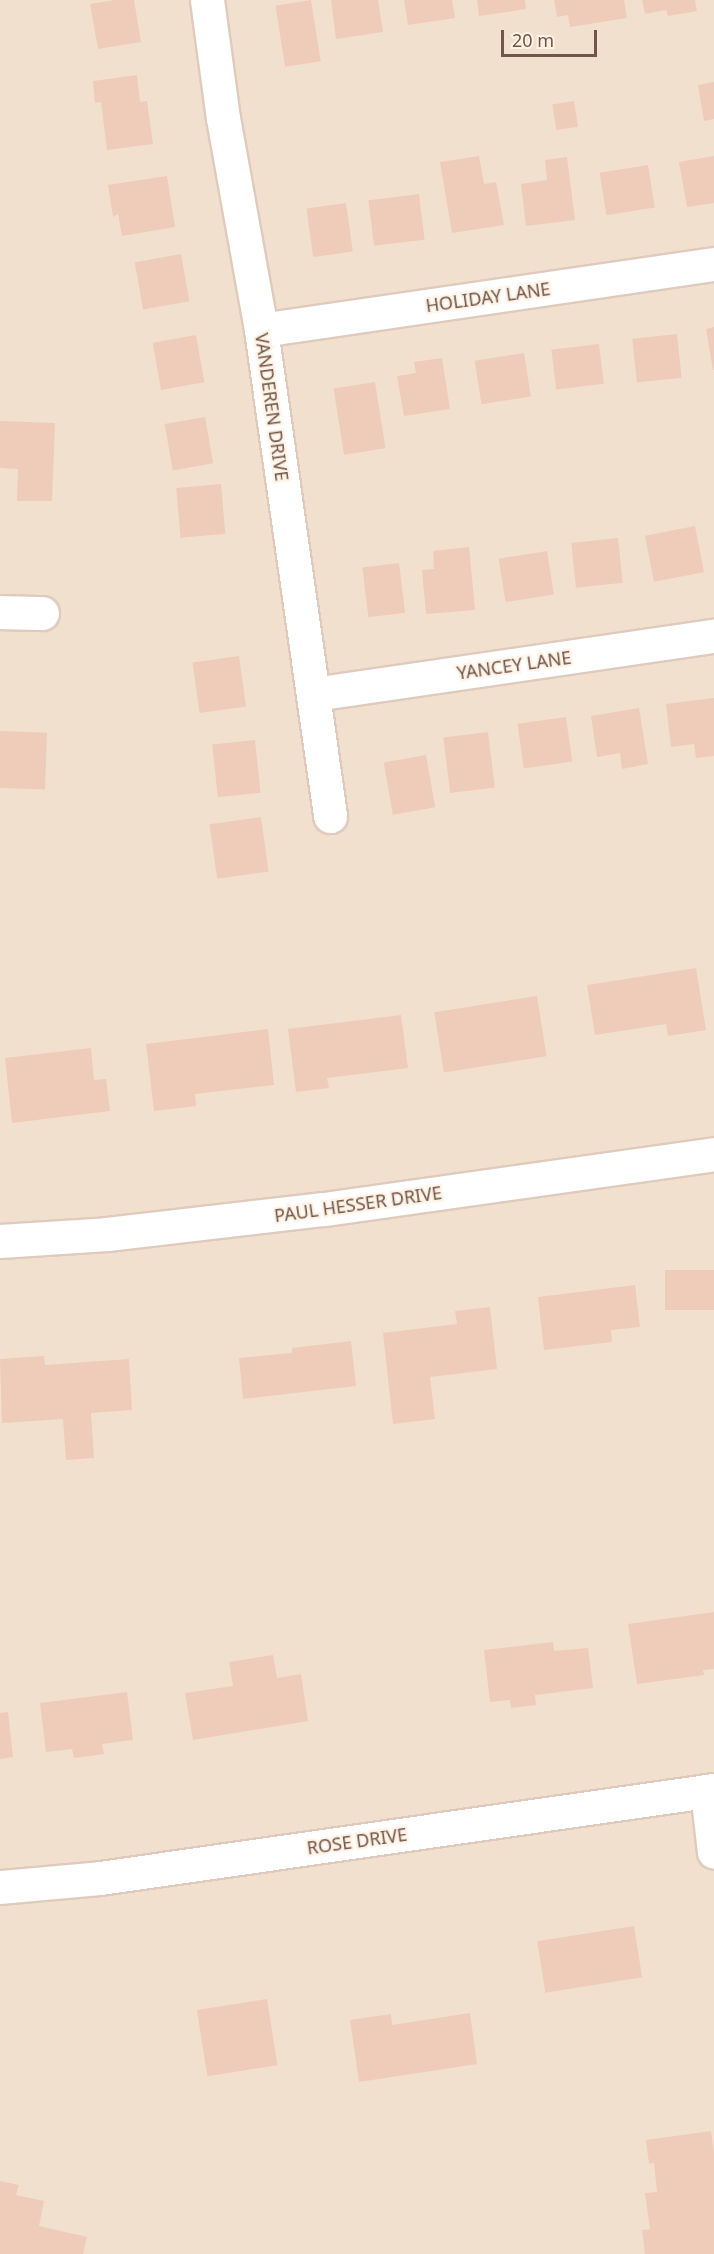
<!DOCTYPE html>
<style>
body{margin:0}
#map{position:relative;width:714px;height:2254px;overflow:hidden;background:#fbefe0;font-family:"Noto Sans",sans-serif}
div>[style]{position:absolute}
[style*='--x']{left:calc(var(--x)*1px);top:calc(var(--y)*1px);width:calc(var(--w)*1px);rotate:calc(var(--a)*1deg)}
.residential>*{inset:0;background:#f2e0cf;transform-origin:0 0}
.building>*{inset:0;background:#efcbb9;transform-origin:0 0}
.roads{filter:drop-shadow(2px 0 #dfcbbd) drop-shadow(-2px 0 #dfcbbd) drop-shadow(0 2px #dfcbbd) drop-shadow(0 -2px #dfcbbd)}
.street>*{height:33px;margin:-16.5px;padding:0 16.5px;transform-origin:16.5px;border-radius:16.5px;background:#fff}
span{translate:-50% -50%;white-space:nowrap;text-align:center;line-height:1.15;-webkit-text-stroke:4.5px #fef3e6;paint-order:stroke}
.street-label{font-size:18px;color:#715549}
.scale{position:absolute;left:501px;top:30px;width:96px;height:27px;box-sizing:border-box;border:3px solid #715549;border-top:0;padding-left:8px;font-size:18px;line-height:21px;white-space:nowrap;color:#715549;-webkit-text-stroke:4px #fef3e6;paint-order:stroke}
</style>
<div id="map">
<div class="residential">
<i style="left:0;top:0;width:714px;height:2254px"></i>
</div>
<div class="building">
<i style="clip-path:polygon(115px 0,134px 0,141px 42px,98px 49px,90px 4px)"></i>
<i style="left:311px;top:0;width:62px;height:36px;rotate:81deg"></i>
<i style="clip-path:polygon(331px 0,378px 0,383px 32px,336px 39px)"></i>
<i style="clip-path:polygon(404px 0,452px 0,455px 18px,408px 25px)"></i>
<i style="clip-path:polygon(477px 0,525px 0,526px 9px,479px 16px)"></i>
<i style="clip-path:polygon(554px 0,624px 0,627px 18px,570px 27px,568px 15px,557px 17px)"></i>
<i style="clip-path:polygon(642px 0,695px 0,697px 11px,668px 16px,666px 10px,645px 14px)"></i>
<i style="clip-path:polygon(137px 75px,140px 102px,147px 101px,153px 144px,107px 150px,101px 102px,95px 103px,93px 81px)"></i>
<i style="clip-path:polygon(714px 82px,714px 119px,704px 121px,698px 85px)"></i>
<i style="left:574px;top:101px;width:26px;height:22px;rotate:81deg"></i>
<i style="clip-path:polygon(479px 156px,484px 184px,496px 182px,504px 225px,452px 233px,440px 162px)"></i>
<i style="clip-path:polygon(714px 156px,714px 203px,687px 207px,679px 162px)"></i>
<i style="clip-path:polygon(567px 157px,575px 220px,526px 226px,521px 184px,547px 180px,545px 160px)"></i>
<i style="left:648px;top:165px;width:43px;height:49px;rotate:81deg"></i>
<i style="clip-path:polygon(167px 176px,175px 227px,122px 236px,118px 214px,113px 217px,108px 185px)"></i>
<i style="left:419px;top:194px;width:46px;height:51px;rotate:83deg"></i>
<i style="left:346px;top:203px;width:49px;height:40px;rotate:82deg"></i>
<i style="left:181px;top:254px;width:48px;height:47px;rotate:80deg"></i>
<i style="clip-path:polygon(714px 327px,714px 370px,713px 370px,706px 329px)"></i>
<i style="left:677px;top:334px;width:44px;height:45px;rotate:84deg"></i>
<i style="left:196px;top:335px;width:48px;height:44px;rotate:80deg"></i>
<i style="left:599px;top:344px;width:40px;height:48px;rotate:83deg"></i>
<i style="left:524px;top:353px;width:44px;height:50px;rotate:81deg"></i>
<i style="clip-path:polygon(442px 358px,450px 409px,404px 416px,397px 376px,416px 373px,414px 362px)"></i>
<i style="left:375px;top:382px;width:67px;height:42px;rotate:81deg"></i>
<i style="left:205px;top:417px;width:47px;height:41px;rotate:80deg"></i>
<i style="clip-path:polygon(0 421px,55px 423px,52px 501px,17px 501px,18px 469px,0 468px)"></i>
<i style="left:221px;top:484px;width:50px;height:45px;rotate:85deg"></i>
<i style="left:695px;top:526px;width:47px;height:51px;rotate:79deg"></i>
<i style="left:618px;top:538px;width:45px;height:47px;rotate:84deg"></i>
<i style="clip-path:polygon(469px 547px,475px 610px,426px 614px,422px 570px,434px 569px,433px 551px)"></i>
<i style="left:547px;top:551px;width:44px;height:49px;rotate:81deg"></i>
<i style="left:399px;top:563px;width:50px;height:37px;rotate:83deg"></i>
<i style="left:239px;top:656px;width:51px;height:47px;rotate:82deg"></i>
<i style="clip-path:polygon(714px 698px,714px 756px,696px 758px,694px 744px,671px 747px,666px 704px)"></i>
<i style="clip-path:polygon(639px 708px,648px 764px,622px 769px,620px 753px,597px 757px,591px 716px)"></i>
<i style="left:566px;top:717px;width:45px;height:49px;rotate:82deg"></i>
<i style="left:0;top:731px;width:47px;height:57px;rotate:2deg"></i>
<i style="left:488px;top:732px;width:56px;height:45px;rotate:83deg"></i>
<i style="left:255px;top:740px;width:53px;height:43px;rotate:84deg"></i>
<i style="left:426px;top:755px;width:53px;height:43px;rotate:80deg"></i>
<i style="left:261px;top:817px;width:55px;height:52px;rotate:82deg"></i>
<i style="clip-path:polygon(696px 968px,706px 1030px,668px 1036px,666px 1024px,595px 1035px,587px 985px)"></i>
<i style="left:537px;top:996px;width:61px;height:104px;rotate:81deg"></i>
<i style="clip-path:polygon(401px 1015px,408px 1068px,327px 1078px,329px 1088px,296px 1092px,288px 1029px)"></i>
<i style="clip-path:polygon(268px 1029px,274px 1085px,195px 1094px,196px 1106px,154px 1111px,146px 1044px)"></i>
<i style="clip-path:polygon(91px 1048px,94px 1080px,106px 1079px,110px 1111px,12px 1123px,5px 1058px)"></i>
<i style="left:714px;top:1270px;width:40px;height:49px;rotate:90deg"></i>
<i style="clip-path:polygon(635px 1285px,640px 1327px,611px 1330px,612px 1342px,544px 1350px,538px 1297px)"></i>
<i style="clip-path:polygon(490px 1307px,497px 1369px,430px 1377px,435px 1419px,393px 1424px,383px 1333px,457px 1324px,455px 1311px)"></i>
<i style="clip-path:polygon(351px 1341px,356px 1386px,243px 1399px,239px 1358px,292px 1353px,292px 1348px)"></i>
<i style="clip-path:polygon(44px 1356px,45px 1365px,129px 1359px,132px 1410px,91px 1413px,94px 1458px,66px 1460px,63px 1419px,2px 1423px,0 1359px)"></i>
<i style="clip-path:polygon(714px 1612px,714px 1669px,703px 1670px,704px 1675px,637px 1684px,628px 1624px)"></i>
<i style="clip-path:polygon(553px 1642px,554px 1651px,588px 1648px,593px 1688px,535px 1695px,536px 1705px,511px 1708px,510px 1700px,490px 1702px,484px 1650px)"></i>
<i style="clip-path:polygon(273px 1655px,277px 1678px,301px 1674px,308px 1721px,193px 1740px,185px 1693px,233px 1686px,229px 1662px)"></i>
<i style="clip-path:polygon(127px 1692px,133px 1740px,102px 1744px,104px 1754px,74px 1758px,72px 1749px,46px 1752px,40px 1703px)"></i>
<i style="clip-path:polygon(8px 1712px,13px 1757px,0 1759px,0 1713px)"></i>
<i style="left:634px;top:1926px;width:52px;height:98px;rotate:81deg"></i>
<i style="left:267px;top:1999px;width:67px;height:71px;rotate:81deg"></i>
<i style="clip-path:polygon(470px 2013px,477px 2064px,359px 2082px,350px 2020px,391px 2014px,392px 2025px)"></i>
<i style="clip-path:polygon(711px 2131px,714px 2153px,714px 2254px,645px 2254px,642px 2230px,650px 2229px,645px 2193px,657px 2192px,654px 2163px,649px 2164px,646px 2140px)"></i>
<i style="clip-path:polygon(0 2181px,19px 2185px,16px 2195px,44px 2201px,39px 2226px,87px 2237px,83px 2254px,0 2254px)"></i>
</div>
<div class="roads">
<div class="street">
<i style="--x:207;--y:0;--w:119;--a:82.3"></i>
<i style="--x:223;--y:118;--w:215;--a:79.8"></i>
<i style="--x:261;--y:330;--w:491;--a:81.9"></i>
<i style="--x:261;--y:330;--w:458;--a:-8.3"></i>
<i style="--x:0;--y:612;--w:42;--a:1.4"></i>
<i style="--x:314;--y:694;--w:404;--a:-8.3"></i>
<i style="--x:0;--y:1241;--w:107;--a:-3.7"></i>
<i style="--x:107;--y:1234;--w:218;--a:-6.6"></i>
<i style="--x:324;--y:1209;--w:394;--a:-8"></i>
<i style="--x:707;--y:1791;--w:61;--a:83.5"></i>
<i style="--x:0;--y:1887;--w:100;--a:-5.1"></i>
<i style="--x:100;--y:1878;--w:620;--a:-8.16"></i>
</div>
</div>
<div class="street-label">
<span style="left:488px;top:297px;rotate:-8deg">HOLIDAY LANE</span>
<span style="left:272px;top:407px;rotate:82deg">VANDEREN DRIVE</span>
<span style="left:514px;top:665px;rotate:-8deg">YANCEY LANE</span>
<span style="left:358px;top:1204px;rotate:-8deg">PAUL HESSER DRIVE</span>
<span style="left:357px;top:1841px;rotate:-8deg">ROSE DRIVE</span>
</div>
<div class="scale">20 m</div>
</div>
